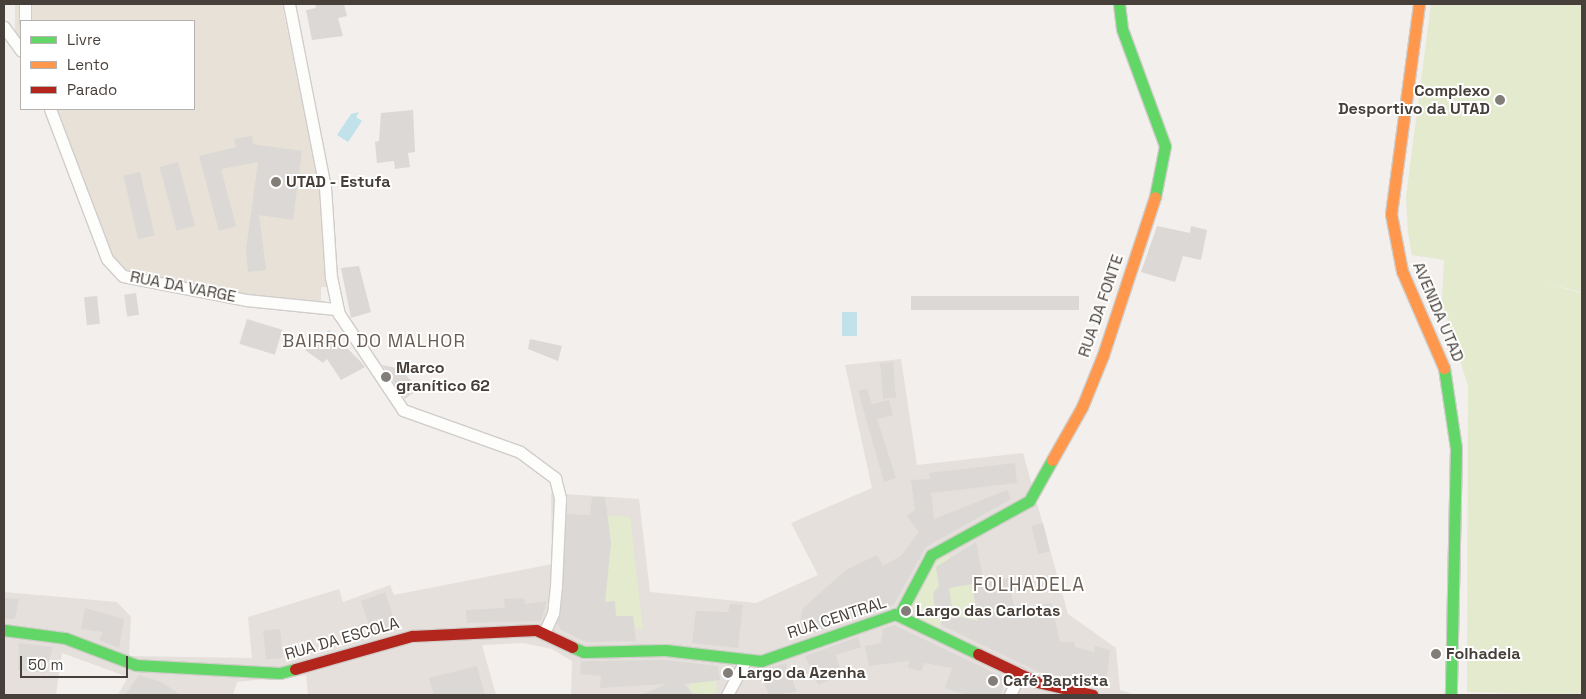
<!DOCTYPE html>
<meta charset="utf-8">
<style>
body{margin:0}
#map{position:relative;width:1586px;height:699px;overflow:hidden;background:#f2efec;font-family:"Space Grotesk",sans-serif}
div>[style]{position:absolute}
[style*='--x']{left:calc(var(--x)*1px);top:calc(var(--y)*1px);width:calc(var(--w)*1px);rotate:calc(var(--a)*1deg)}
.residential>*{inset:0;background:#e5e0db}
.education>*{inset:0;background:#e8e1d8}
.green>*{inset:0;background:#e3eace}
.water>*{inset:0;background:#c1e1eb;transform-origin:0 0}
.building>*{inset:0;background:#dbd8d5;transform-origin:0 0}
.roads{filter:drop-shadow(1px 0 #d0cdca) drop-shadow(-1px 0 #d0cdca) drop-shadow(0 1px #d0cdca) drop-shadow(0 -1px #d0cdca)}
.street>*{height:11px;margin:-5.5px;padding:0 5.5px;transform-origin:5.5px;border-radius:5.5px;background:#fdfdfc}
.fast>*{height:11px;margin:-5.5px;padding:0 5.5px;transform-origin:5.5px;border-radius:5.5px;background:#63d668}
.slow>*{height:11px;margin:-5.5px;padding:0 5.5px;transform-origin:5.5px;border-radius:5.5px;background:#ff974d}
.jam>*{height:11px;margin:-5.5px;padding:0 5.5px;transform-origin:5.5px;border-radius:5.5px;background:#b3261e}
.dots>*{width:14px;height:14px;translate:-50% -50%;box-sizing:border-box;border:2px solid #fff;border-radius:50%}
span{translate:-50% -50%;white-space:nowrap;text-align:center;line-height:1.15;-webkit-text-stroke:4px #fff;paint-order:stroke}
.poi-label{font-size:16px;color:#473f39;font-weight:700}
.right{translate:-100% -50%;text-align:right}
.left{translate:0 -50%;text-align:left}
.street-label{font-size:16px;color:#473f39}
.neighbourhood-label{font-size:18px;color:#695c51;letter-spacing:1px}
.quarter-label{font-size:19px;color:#695c51;letter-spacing:1px}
.frame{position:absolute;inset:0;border:5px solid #473f39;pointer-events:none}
.legend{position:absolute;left:20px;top:20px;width:175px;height:90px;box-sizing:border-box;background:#fff;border:1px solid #b5b2b0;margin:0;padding:6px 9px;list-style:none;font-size:15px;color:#473f39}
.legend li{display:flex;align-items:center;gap:10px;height:25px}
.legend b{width:25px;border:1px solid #b5b2b0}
.scale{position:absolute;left:20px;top:656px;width:108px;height:22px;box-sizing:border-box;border:2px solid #473f39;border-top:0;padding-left:6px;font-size:15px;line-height:18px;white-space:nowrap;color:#473f39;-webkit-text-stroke:4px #fff;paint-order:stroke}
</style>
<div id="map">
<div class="residential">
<i style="clip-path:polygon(901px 359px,917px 465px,1023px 453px,1068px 614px,1116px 648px,1120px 690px,1135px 695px,571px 695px,572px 661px,552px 649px,523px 643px,482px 645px,496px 695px,308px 695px,306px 675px,237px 682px,233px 695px,118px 695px,128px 677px,62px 653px,56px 695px,4px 694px,4px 592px,117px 602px,131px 617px,129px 656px,252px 658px,248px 617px,339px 589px,343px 602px,390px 585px,394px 595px,552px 564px,551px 493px,639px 499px,650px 592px,756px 603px,818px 575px,791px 523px,872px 488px,845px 365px)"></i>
</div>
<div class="education">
<i style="clip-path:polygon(15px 4px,282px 4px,318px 180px,328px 287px,321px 287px,321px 303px,239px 296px,139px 276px,115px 266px,51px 109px,194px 109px,194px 21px,21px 21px,21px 46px,15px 35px)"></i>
</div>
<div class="green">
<i style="clip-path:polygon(1431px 4px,1582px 4px,1582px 292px,1543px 283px,1582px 293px,1582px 695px,1467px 692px,1468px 386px,1442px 302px,1444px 260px,1412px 255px,1408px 233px,1406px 197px)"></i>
<i style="clip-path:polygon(604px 515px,630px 517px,643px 630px,635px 628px,633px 616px,616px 616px,605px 602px)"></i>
<i style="clip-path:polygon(949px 553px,954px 587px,972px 584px,978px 621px,944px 613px,939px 630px,921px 619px,912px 605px,936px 562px)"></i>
<i style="clip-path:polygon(716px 680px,717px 692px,711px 695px,690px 692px,689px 683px)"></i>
</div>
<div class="water">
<i style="clip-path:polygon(359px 112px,356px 117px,362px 121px,348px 142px,337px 135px,351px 114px)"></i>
<i style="left:842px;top:312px;width:15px;height:24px"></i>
</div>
<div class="building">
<i style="clip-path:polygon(315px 4px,344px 4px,347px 16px,338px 18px,343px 36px,312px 40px,306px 10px,316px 8px)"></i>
<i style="clip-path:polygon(413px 110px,415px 152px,408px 153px,410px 167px,395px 169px,394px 161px,377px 163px,375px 142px,379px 141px,381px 113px)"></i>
<i style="clip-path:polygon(252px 136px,253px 144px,302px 151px,293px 220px,259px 215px,266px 270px,248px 272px,246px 250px,258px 162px,221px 169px,236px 226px,219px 231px,199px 156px,236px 147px,234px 139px)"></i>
<i style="left:178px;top:162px;width:66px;height:19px;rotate:75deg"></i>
<i style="left:140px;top:172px;width:65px;height:17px;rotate:77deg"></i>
<i style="clip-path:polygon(1157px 226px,1190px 233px,1191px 226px,1207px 230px,1201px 260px,1183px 256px,1175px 282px,1141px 272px)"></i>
<i style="clip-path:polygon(359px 266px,371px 312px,351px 318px,341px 268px)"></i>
<i style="left:136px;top:293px;width:22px;height:12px;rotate:82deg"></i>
<i style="left:97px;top:296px;width:28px;height:13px;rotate:84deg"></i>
<i style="left:1079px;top:296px;width:14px;height:168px;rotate:90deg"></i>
<i style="left:247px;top:319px;width:37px;height:26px;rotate:17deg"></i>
<i style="clip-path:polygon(329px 330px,362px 363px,365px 367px,341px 380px,327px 359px,323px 363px,305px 350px)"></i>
<i style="clip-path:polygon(530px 339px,562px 346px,558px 361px,528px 349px)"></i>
<i style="left:893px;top:362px;width:36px;height:13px;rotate:85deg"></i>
<i style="clip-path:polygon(382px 365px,401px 369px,413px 383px,409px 387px,414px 392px,405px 399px)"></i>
<i style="clip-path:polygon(867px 389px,872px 404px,889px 400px,893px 415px,877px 419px,896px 478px,884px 482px,858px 391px)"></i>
<i style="clip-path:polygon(1015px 463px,1017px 483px,931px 493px,934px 519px,1007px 490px,1011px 499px,926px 547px,894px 604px,799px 637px,802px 609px,846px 570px,877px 555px,883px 566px,901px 556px,919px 532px,907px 516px,915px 510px,911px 480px,930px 479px,929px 473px)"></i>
<i style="clip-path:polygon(592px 497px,605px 497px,611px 543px,605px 602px,615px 601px,616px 616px,633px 616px,636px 641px,586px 642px,561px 630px,557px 622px,567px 514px,590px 515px)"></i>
<i style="left:1043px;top:523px;width:29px;height:12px;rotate:76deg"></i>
<i style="clip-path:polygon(evenodd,976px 542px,984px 582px,1009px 578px,1014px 609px,1051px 603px,1060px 642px,1074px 642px,1075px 647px,1094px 652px,1095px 646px,1110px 650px,1106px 687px,1039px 672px,941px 625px,944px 613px,935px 611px,933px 593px,939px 586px,936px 567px,976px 542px,972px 584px,978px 621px,953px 615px,949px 588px,972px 584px)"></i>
<i style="clip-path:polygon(385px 592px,393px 616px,388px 618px,391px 627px,372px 634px,361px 601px)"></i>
<i style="clip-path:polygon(4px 598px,19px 599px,15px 619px,4px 619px)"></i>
<i style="clip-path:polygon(524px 598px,525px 604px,547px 601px,541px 621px,467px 623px,466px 610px,505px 608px,504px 599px)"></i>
<i style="clip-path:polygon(730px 604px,743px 605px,738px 648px,692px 643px,696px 611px,728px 612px)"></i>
<i style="clip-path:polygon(85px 608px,124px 619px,119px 648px,99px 640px,103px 632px,81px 629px)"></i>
<i style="clip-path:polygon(894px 625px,1005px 678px,1001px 695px,967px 695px,945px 688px,952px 668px,924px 663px,922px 671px,908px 668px,909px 661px,869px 666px,865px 646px,881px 643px,883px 629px)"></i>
<i style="left:280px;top:629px;width:29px;height:17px;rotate:84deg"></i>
<i style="clip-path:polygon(858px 637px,861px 647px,836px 655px,842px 675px,818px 685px,805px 656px)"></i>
<i style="clip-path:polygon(19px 643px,53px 647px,45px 673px,18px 670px)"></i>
<i style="clip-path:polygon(665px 660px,718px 666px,720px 680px,685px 684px,693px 695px,641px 695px,666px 684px,600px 688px,601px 676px,580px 674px,581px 661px)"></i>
<i style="clip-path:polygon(786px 663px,797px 692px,769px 695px,759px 671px)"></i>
<i style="clip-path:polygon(477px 666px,485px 695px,434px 695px,429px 678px)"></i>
<i style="clip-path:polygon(139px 675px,162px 682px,180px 695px,125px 695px)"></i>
</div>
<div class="roads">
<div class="street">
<i style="--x:289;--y:4;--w:187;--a:78.9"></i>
<i style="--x:325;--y:187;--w:90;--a:86.2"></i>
<i style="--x:331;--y:277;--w:38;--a:78"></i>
<i style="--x:339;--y:314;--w:115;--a:56.3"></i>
<i style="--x:403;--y:410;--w:124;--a:19.7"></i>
<i style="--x:520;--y:452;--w:44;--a:36.6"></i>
<i style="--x:555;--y:478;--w:21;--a:76"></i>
<i style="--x:560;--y:498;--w:88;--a:92.6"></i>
<i style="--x:556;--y:586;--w:27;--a:96"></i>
<i style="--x:553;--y:613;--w:20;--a:114"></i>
<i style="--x:25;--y:21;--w:17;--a:-90"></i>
<i style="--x:4;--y:27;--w:29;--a:54"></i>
<i style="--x:50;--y:109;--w:160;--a:69.2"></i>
<i style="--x:107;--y:259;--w:23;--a:47"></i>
<i style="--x:123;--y:276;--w:125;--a:11"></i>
<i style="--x:246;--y:300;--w:90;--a:5.7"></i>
<i style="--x:727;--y:695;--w:40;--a:-62"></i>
<i style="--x:1010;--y:695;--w:24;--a:-66"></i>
</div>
<div class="fast">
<i style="--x:1119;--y:4;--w:25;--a:83"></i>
<i style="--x:1122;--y:29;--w:125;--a:69.8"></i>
<i style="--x:1165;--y:146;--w:52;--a:101.1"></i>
<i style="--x:1444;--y:368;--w:81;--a:81.5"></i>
<i style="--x:1456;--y:448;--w:247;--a:91.2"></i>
<i style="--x:899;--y:615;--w:68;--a:-61.9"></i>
<i style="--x:931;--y:555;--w:112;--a:-28.9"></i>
<i style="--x:1029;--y:501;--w:47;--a:-60.7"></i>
<i style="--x:4;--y:630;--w:62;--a:7.5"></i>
<i style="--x:65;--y:638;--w:76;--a:20.8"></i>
<i style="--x:136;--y:665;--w:144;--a:3.2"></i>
<i style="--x:280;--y:673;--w:16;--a:-15"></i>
<i style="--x:572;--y:647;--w:13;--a:23"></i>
<i style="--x:584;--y:652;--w:81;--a:-1.4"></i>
<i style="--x:665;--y:650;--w:97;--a:6.5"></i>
<i style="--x:761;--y:661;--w:142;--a:-19.3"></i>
<i style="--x:895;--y:614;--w:92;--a:25.7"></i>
</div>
<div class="slow">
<i style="--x:1419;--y:4;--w:212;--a:97.6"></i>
<i style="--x:1391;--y:214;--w:58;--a:79.1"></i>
<i style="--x:1402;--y:271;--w:106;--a:66.6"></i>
<i style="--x:1052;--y:460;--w:61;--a:-60.5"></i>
<i style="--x:1082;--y:407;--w:56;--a:-68"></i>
<i style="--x:1103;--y:355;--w:166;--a:-71.8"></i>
</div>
<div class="jam">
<i style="--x:978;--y:654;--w:65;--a:25.4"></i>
<i style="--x:1037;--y:682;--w:57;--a:13.1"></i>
<i style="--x:295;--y:669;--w:122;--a:-15.8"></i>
<i style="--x:412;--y:636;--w:124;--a:-2.8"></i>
<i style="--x:536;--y:630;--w:40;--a:25"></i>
</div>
</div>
<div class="dots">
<i style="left:1500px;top:100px;background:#837d78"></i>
<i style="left:276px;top:182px;background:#837d78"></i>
<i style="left:386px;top:377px;background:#837d78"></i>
<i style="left:906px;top:611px;background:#837d78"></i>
<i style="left:1436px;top:654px;background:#837d78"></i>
<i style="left:728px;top:673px;background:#837d78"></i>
<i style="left:993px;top:681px;background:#837d78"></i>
</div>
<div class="poi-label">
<span class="right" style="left:1490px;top:100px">Complexo<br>Desportivo da UTAD</span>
<span class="left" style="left:286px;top:182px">UTAD - Estufa</span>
<span class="left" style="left:396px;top:377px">Marco<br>granítico 62</span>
<span class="left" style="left:916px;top:611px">Largo das Carlotas</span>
<span class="left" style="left:1446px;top:654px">Folhadela</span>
<span class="left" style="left:738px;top:673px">Largo da Azenha</span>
<span class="left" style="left:1003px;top:681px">Café Baptista</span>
</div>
<div class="street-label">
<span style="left:183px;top:287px;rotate:11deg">RUA DA VARGE</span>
<span style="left:1101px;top:306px;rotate:-71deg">RUA DA FONTE</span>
<span style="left:1438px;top:312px;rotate:67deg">AVENIDA UTAD</span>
<span style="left:837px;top:618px;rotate:-18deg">RUA CENTRAL</span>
<span style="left:342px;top:639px;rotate:-16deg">RUA DA ESCOLA</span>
</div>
<div class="neighbourhood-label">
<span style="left:374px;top:341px">BAIRRO DO MALHOR</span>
</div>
<div class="quarter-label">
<span style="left:1029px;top:585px">FOLHADELA</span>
</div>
<div class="frame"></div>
<ul class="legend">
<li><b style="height:6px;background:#63d668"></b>Livre</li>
<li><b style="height:6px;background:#ff974d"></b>Lento</li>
<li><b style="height:6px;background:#b3261e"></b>Parado</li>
</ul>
<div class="scale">50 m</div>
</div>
